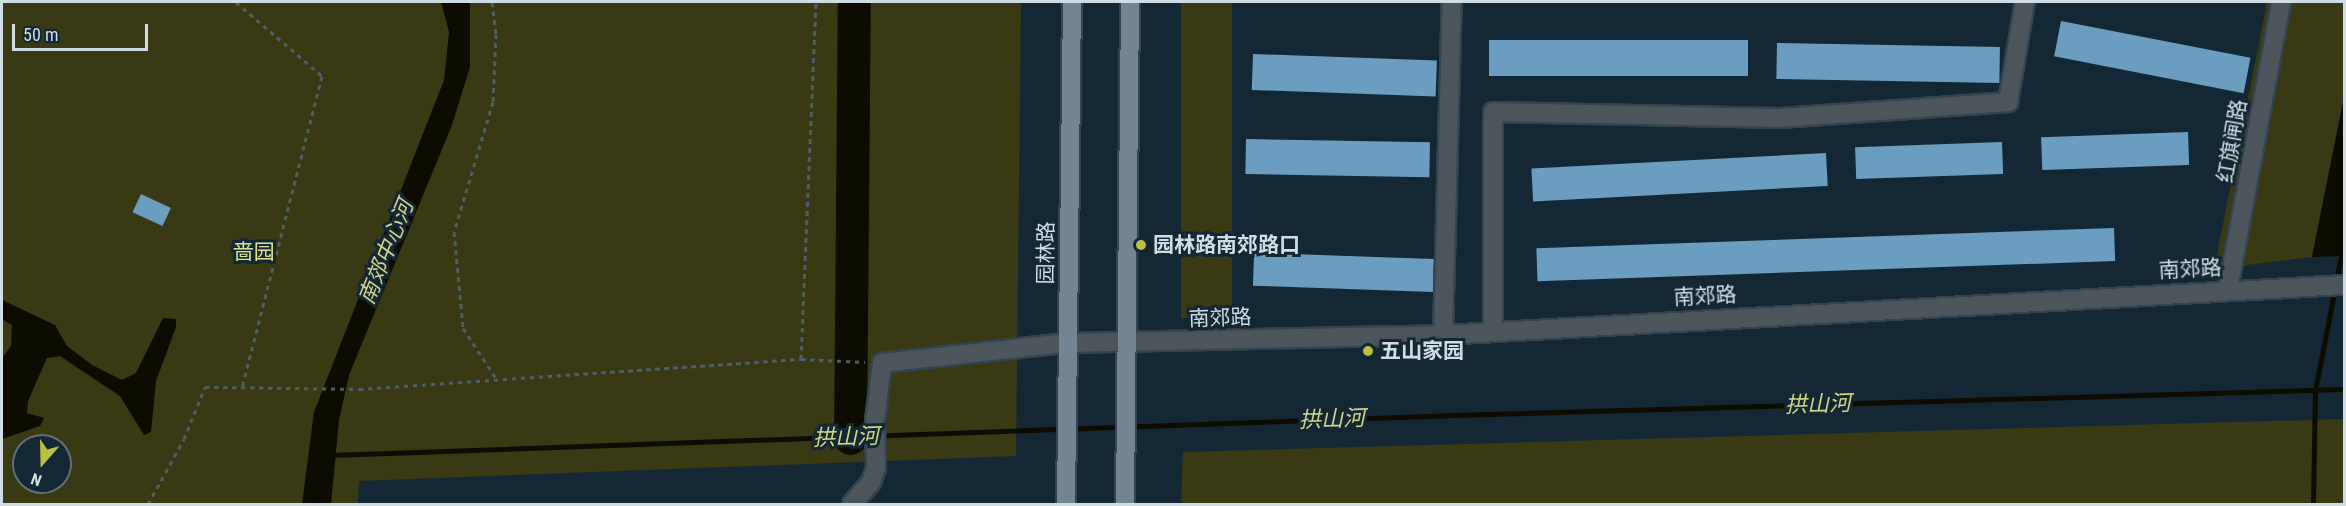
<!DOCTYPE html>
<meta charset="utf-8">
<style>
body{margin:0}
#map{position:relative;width:2346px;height:506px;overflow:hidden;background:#142734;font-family:"Roboto Condensed","Noto Sans SC",sans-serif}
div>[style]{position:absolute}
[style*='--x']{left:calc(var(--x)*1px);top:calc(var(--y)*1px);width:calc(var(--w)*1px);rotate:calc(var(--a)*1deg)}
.green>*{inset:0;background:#393a13;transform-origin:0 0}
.water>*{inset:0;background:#0c0c00}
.stream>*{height:5px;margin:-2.5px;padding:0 2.5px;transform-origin:2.5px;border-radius:2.5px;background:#0c0c00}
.river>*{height:33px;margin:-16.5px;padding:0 16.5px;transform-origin:16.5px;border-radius:16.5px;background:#0c0c00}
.building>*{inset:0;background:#6a9dbf;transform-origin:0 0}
.path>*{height:3px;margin-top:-1.5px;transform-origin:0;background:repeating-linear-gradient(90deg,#4d5e69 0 4.5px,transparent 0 9px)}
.roads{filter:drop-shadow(2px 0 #324450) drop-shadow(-2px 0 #324450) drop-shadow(0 2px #324450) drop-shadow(0 -2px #324450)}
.minor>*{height:18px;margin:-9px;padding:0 9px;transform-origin:9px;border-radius:9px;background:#4c555c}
.major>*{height:18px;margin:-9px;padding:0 9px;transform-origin:9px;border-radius:9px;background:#738592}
.dots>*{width:16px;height:16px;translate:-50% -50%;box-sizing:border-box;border:3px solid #142734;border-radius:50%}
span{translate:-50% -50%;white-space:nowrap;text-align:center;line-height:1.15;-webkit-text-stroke:6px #142734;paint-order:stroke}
.street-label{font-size:21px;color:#d1dde5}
.poi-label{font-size:21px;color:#d1dde5;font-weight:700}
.left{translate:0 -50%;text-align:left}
.park-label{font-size:21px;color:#dee290}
.water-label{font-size:22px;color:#d1d584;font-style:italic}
.frame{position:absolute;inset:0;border:3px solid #d1dde5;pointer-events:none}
.north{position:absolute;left:12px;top:434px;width:60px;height:60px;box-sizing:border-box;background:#142734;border:2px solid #60707b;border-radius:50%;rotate:200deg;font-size:16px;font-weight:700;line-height:24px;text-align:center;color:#d1dde5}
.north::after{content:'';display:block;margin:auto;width:21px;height:27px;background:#bcbf44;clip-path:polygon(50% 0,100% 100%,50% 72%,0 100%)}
.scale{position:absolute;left:12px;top:24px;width:136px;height:27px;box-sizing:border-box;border:3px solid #d1dde5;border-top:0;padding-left:8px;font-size:18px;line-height:21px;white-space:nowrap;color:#d1dde5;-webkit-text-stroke:4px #142734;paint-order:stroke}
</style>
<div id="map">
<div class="green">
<i style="clip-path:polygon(evenodd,2px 2px,1021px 2px,1016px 456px,359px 481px,358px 504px,2px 504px,2px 2px,24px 446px,60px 446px,60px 482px,24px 482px,24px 446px)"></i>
<i style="left:1181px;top:2px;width:51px;height:316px"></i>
<i style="clip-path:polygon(2267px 2px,2344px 2px,2344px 95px,2312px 257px,2214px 269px)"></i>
<i style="clip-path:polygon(2344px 419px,2344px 504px,1181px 504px,1183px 452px)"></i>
</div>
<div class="water">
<i style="clip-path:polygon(441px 2px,470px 2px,470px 67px,452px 125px,349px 375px,339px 420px,331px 504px,302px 504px,314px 412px,444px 80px,449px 32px)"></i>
<i style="clip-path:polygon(2344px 98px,2344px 256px,2312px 257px)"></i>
<i style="clip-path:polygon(2px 300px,55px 325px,67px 346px,92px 365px,122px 380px,136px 373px,163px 318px,176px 319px,176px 327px,156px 381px,151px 432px,144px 435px,120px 396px,60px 356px,47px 358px,28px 401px,27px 413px,44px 418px,40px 426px,2px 439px,2px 358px,11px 346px,12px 325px,2px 319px)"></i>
</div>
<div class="stream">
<i style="--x:331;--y:455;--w:1124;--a:-2.04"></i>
<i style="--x:1454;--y:415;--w:890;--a:-1.67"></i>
<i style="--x:2313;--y:504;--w:113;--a:-89"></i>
<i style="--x:2315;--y:391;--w:153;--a:-79.1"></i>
</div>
<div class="river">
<i style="--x:850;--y:438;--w:436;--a:-89.5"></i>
</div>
<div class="building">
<i style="left:2061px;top:21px;width:193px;height:36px;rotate:11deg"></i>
<i style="left:1489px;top:40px;width:259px;height:36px"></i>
<i style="left:1777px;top:43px;width:223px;height:36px;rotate:1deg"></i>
<i style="left:1253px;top:54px;width:184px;height:36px;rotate:2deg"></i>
<i style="left:2188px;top:132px;width:33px;height:147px;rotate:88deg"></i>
<i style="left:1246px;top:139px;width:184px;height:35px;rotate:1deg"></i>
<i style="left:2002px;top:142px;width:32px;height:147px;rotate:88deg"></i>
<i style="left:1826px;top:153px;width:33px;height:295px;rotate:87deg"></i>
<i style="left:141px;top:194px;width:33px;height:20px;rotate:25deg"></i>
<i style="left:2114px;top:228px;width:33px;height:578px;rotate:88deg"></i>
<i style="left:1434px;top:259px;width:33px;height:180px;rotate:92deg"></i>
</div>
<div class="path">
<i style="--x:236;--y:2;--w:113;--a:40.7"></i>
<i style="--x:322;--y:76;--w:321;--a:104.4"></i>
<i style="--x:492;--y:2;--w:32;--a:83"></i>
<i style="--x:496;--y:34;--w:68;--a:92.5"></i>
<i style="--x:493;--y:102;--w:136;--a:106.7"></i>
<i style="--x:454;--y:232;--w:96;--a:84.6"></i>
<i style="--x:463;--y:328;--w:62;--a:56.8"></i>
<i style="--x:801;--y:359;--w:357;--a:-87.6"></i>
<i style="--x:148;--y:504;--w:74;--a:-61"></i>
<i style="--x:184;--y:439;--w:56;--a:-68"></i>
<i style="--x:205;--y:387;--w:154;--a:0.7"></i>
<i style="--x:359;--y:389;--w:443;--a:-3.9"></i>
<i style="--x:801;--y:359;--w:64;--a:2.7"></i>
</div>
<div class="roads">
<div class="minor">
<i style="--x:2228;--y:289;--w:292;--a:-79.5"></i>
<i style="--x:1493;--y:329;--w:217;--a:-90"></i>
<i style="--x:1493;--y:112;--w:287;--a:1.2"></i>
<i style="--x:1780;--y:118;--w:229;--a:-4"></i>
<i style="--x:2008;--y:102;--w:101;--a:-80.4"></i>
<i style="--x:1443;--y:335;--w:333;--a:-88.5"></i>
<i style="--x:852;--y:504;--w:29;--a:-49"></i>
<i style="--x:871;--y:482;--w:15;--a:-70"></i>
<i style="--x:876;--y:468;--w:47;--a:-91.2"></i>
<i style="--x:875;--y:421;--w:58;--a:-83.1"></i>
<i style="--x:882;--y:363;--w:186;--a:-6.2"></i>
<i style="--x:1067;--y:343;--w:376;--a:-1.2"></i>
<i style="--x:1443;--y:335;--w:902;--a:-3.18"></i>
</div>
<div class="major">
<i style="--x:1066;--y:504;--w:502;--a:-89.32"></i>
<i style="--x:1125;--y:504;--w:502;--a:-89.43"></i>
</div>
</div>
<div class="dots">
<i style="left:1141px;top:245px;background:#bcbf44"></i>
<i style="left:1368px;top:351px;background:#bcbf44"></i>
</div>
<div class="street-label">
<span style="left:2232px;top:141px;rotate:-80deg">红旗闸路</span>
<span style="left:1046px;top:253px;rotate:-89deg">园林路</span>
<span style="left:2190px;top:269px;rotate:-3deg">南郊路</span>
<span style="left:1705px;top:296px;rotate:-3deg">南郊路</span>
<span style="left:1220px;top:318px;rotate:-2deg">南郊路</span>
</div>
<div class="poi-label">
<span class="left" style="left:1153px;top:245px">园林路南郊路口</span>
<span class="left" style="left:1380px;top:351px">五山家园</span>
</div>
<div class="park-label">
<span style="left:254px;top:252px">啬园</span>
</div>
<div class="water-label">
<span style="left:386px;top:252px;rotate:-68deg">南郊中心河</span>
<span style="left:1818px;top:404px;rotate:-2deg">拱山河</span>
<span style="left:1332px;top:419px;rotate:-2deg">拱山河</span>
<span style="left:846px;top:437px;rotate:-2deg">拱山河</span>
</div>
<div class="frame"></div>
<div class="north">N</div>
<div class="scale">50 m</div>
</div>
